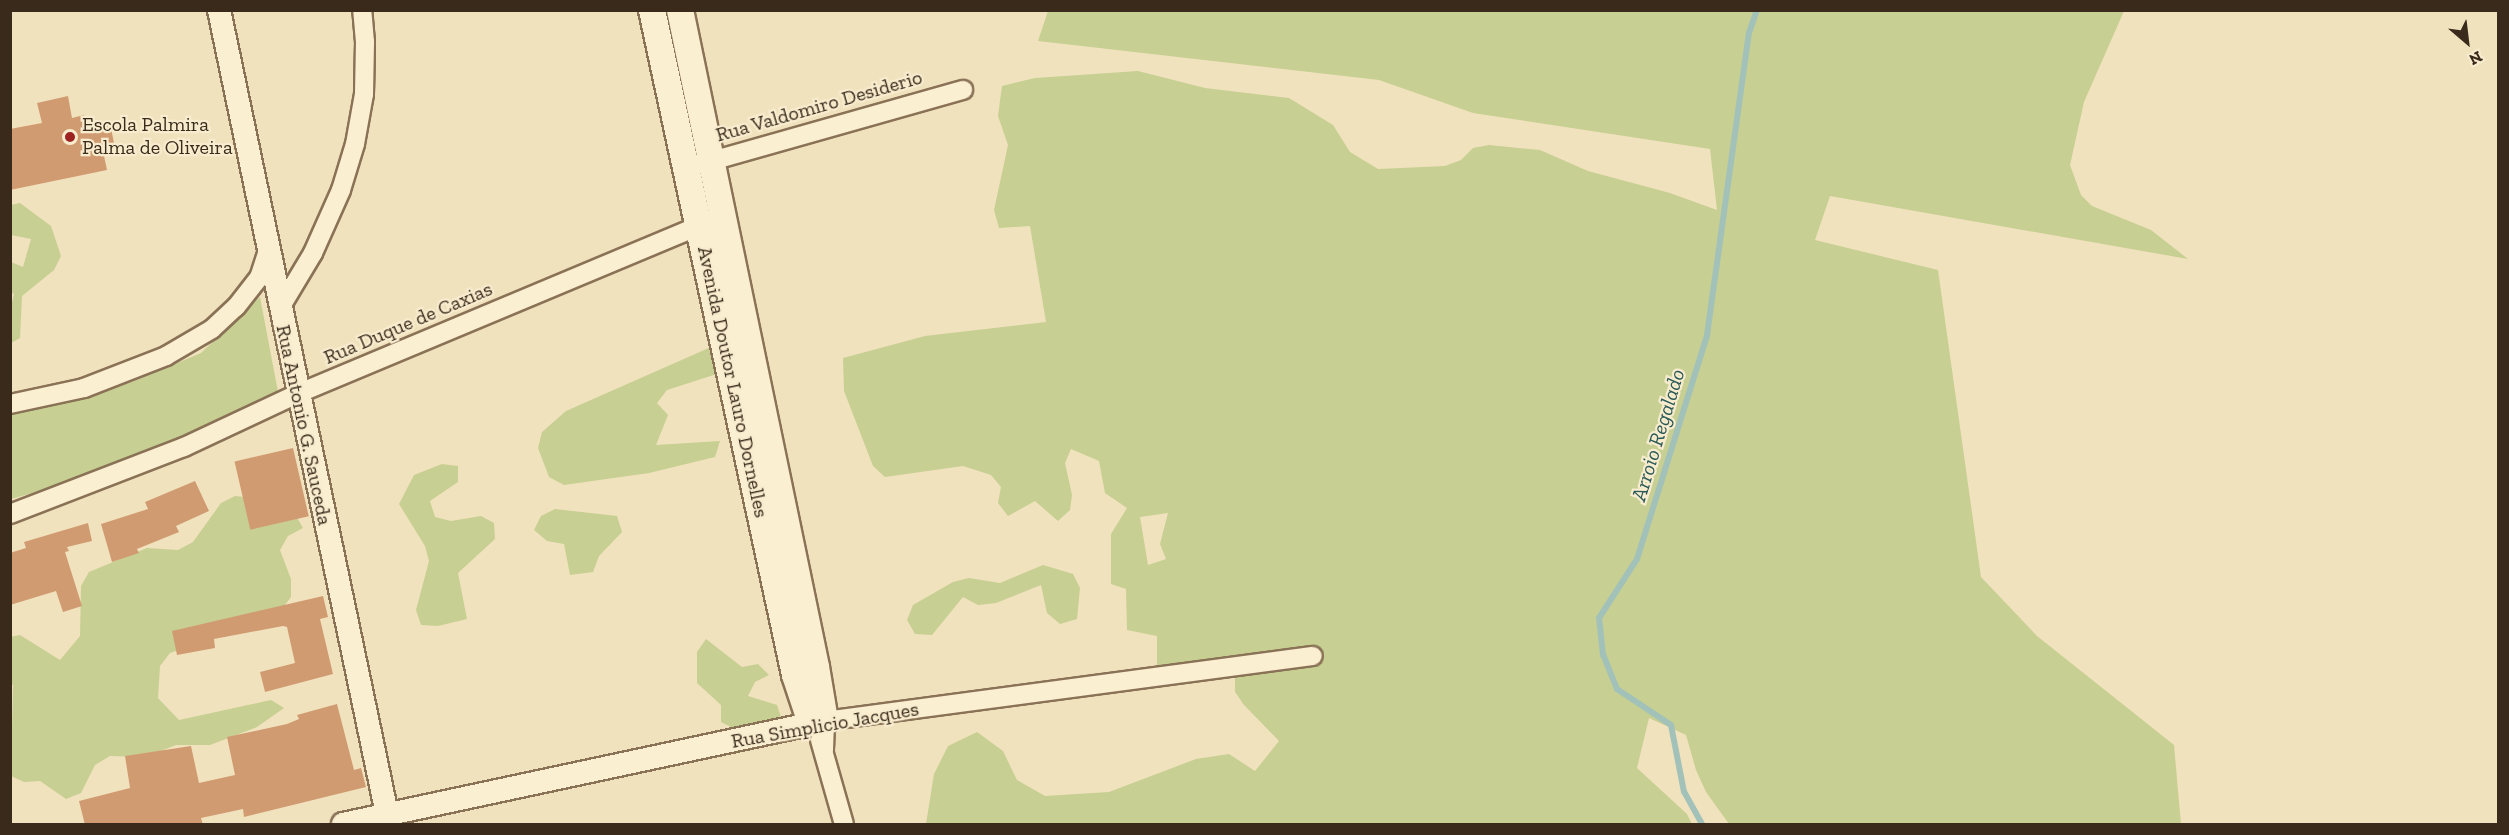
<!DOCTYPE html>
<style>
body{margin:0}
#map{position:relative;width:2509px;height:835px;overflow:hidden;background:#f1e2be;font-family:"Zilla Slab",serif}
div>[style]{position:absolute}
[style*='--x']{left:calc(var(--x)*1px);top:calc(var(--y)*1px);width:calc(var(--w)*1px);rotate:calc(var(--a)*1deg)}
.green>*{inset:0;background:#c7cf92}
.stream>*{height:6px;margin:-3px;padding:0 3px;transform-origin:3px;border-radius:3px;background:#a2c2b9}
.building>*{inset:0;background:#d19b72;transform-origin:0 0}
.roads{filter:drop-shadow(2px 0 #8a7256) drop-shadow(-2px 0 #8a7256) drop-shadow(0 2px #8a7256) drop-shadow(0 -2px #8a7256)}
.minor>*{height:18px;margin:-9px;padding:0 9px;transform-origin:9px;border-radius:9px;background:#fbefd2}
.tertiary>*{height:22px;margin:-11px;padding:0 11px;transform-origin:11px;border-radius:11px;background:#fbefd2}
.secondary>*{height:26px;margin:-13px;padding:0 13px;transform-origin:13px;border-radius:13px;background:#fbefd2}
.dots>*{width:16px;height:16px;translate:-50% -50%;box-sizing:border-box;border:3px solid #f8ecce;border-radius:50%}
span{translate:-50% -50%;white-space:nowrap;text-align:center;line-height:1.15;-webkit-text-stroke:4.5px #f8ecce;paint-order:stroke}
.street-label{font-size:20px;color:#392a1b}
.poi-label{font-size:20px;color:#392a1b}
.left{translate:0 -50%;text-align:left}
.water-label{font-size:21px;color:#2a5957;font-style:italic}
.frame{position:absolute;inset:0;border:12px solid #392a1b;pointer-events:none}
.north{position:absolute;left:2437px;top:12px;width:60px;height:60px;-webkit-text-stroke:4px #f8ecce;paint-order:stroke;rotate:152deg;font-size:16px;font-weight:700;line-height:24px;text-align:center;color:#392a1b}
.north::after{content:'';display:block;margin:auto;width:21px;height:27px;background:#392a1b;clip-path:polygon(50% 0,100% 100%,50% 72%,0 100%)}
</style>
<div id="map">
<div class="green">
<i style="clip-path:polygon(evenodd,1048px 11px,2124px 11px,2084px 102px,2070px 165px,2081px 195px,2092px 206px,2151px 230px,2188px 259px,1830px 196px,1815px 240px,1938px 270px,1981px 577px,2037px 636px,2174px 745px,2181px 824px,1729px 824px,1706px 792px,1696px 770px,1686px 735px,1649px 718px,1637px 768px,1687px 814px,1692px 824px,926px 824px,934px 774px,948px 746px,977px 732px,1003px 751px,1017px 780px,1045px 796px,1109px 792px,1196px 759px,1229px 754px,1255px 771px,1279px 741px,1244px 705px,1235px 692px,1235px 676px,1227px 665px,1204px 660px,1157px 667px,1157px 636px,1127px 630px,1126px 589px,1111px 584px,1111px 534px,1127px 508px,1105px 493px,1099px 461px,1071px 449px,1065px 463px,1072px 495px,1070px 510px,1058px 521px,1035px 501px,1008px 516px,998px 503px,1001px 487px,991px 475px,963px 466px,885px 477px,873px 466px,844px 391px,843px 358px,925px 336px,1046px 322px,1030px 226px,999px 228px,994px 210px,1008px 145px,998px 116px,1002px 86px,1035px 78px,1138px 71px,1205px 88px,1289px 98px,1333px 125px,1350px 152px,1378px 169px,1445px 166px,1461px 160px,1473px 148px,1489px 145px,1540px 150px,1588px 171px,1670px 193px,1717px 210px,1710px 149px,1473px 113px,1379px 80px,1038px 41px,1048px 11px,1168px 513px,1160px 544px,1166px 559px,1148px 565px,1140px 517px,1168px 513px)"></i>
<i style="clip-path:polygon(20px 203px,51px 226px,61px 256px,54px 270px,22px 296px,20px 338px,11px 343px,11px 307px,14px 294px,11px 292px,11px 262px,23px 267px,31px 239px,11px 235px,11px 205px)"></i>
<i style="clip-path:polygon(260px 297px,278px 392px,96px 475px,11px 499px,11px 414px,53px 405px,132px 382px,201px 353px)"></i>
<i style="clip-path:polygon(726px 344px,726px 371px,667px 390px,657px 403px,668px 415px,656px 445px,720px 441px,715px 457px,649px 473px,564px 485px,549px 477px,538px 448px,542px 432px,566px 411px,711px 347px)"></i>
<i style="clip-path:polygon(442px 464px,458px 466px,458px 482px,430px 501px,435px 517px,451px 521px,481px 516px,494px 523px,495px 539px,458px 573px,467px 619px,438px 626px,421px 625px,416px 610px,429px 561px,425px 546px,399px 504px,414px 475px)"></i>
<i style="clip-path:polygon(235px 496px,267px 499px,295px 514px,303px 528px,288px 536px,280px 550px,291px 579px,291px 597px,281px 610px,252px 626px,170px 653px,160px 666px,158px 698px,179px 720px,271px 700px,284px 708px,257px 727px,210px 745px,176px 745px,145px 757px,110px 756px,95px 765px,81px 793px,66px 799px,40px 781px,24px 782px,11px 776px,13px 685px,10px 684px,10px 637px,20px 635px,60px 660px,80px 636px,81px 586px,89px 572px,147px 548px,178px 550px,193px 542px,221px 503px)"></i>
<i style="clip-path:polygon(555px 509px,617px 516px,622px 532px,599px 556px,593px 572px,570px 575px,564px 544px,547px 541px,534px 530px,541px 516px)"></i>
<i style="clip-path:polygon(1043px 565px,1073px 574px,1080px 588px,1077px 619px,1060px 624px,1047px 613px,1041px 585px,996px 603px,978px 605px,963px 597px,932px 635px,915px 634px,907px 620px,913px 605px,953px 582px,969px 578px,1000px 583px)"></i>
<i style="clip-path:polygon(706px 639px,742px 667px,758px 664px,769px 675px,755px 682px,748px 696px,777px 705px,782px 720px,735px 729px,721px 722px,721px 705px,697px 683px,697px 652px)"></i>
</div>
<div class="stream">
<i style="--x:1702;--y:824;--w:37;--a:-119"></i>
<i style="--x:1684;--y:792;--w:68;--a:-101"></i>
<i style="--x:1671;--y:725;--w:65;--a:-146.3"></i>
<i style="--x:1617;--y:689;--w:37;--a:-112"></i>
<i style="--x:1603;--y:655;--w:37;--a:-96"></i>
<i style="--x:1599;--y:618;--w:70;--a:-57.2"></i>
<i style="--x:1637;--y:559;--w:235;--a:-72.6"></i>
<i style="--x:1707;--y:335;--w:305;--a:-82.1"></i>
<i style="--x:1749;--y:33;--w:24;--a:-71"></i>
</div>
<div class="building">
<i style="clip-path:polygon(68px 96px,72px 118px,84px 115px,87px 128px,110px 123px,115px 148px,103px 151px,107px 170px,10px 190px,10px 129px,42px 123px,37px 103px)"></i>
<i style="left:293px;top:448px;width:70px;height:60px;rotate:77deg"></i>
<i style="clip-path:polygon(195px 481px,209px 511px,176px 526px,179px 532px,137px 549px,139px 553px,112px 562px,101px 524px,148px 509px,145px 502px)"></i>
<i style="clip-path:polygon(88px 523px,92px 541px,67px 547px,69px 551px,65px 552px,82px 606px,63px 612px,56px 591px,10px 605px,10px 553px,26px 548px,24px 542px)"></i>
<i style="clip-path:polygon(323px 596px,328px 617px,320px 619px,333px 674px,265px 692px,260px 672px,295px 663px,287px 627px,283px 626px,214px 639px,215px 648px,177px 655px,172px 631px)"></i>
<i style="clip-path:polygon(337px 704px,354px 770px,361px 768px,366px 787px,244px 817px,243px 809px,201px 818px,203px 825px,85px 825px,79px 801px,130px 788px,125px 756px,191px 746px,199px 783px,235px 775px,227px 737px,287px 724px,299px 719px,297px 715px)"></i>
</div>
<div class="roads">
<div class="minor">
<i style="--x:687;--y:168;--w:287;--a:-15.8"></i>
<i style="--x:280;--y:308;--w:64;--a:-59"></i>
<i style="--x:313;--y:253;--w:69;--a:-66"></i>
<i style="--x:341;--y:190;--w:48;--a:-73.1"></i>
<i style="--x:355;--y:144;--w:51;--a:-79.8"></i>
<i style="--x:364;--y:94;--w:52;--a:-88.9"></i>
<i style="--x:365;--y:42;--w:32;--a:-95"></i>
<i style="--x:10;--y:404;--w:76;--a:-12.2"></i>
<i style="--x:84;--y:388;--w:88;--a:-21.3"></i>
<i style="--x:166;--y:356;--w:53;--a:-30.4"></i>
<i style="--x:212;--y:329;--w:33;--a:-43"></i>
<i style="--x:236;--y:307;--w:37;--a:-52"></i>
<i style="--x:259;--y:278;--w:29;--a:-72"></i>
<i style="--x:10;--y:514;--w:186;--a:-21.1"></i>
<i style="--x:184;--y:447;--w:125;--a:-25.1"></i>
<i style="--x:297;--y:394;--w:446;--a:-22.7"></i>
<i style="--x:820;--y:740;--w:87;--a:74.1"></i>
<i style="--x:824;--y:750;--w:29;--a:-88"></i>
<i style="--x:825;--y:721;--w:492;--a:-7.6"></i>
</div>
<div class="tertiary">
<i style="--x:219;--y:10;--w:832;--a:78.2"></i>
<i style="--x:343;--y:824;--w:493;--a:-12.1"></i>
</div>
<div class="secondary">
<i style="--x:652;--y:10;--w:680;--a:77.86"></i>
<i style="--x:795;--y:675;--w:51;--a:71.6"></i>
<i style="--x:680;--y:10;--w:671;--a:78.3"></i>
<i style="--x:816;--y:667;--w:55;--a:80.5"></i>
</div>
</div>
<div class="dots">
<i style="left:70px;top:137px;background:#9d2322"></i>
</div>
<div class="street-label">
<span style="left:819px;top:106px;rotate:-16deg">Rua Valdomiro Desiderio</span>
<span style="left:408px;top:323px;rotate:-23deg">Rua Duque de Caxias</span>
<span style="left:733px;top:382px;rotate:78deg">Avenida Doutor Lauro Dornelles</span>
<span style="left:304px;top:425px;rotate:78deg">Rua Antonio G. Sauceda</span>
<span style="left:825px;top:725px;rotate:-10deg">Rua Simplicio Jacques</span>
</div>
<div class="poi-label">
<span class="left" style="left:82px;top:136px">Escola Palmira<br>Palma de Oliveira</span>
</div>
<div class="water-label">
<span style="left:1658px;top:435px;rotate:-73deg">Arroio Regalado</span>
</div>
<div class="frame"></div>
<div class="north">N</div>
</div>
